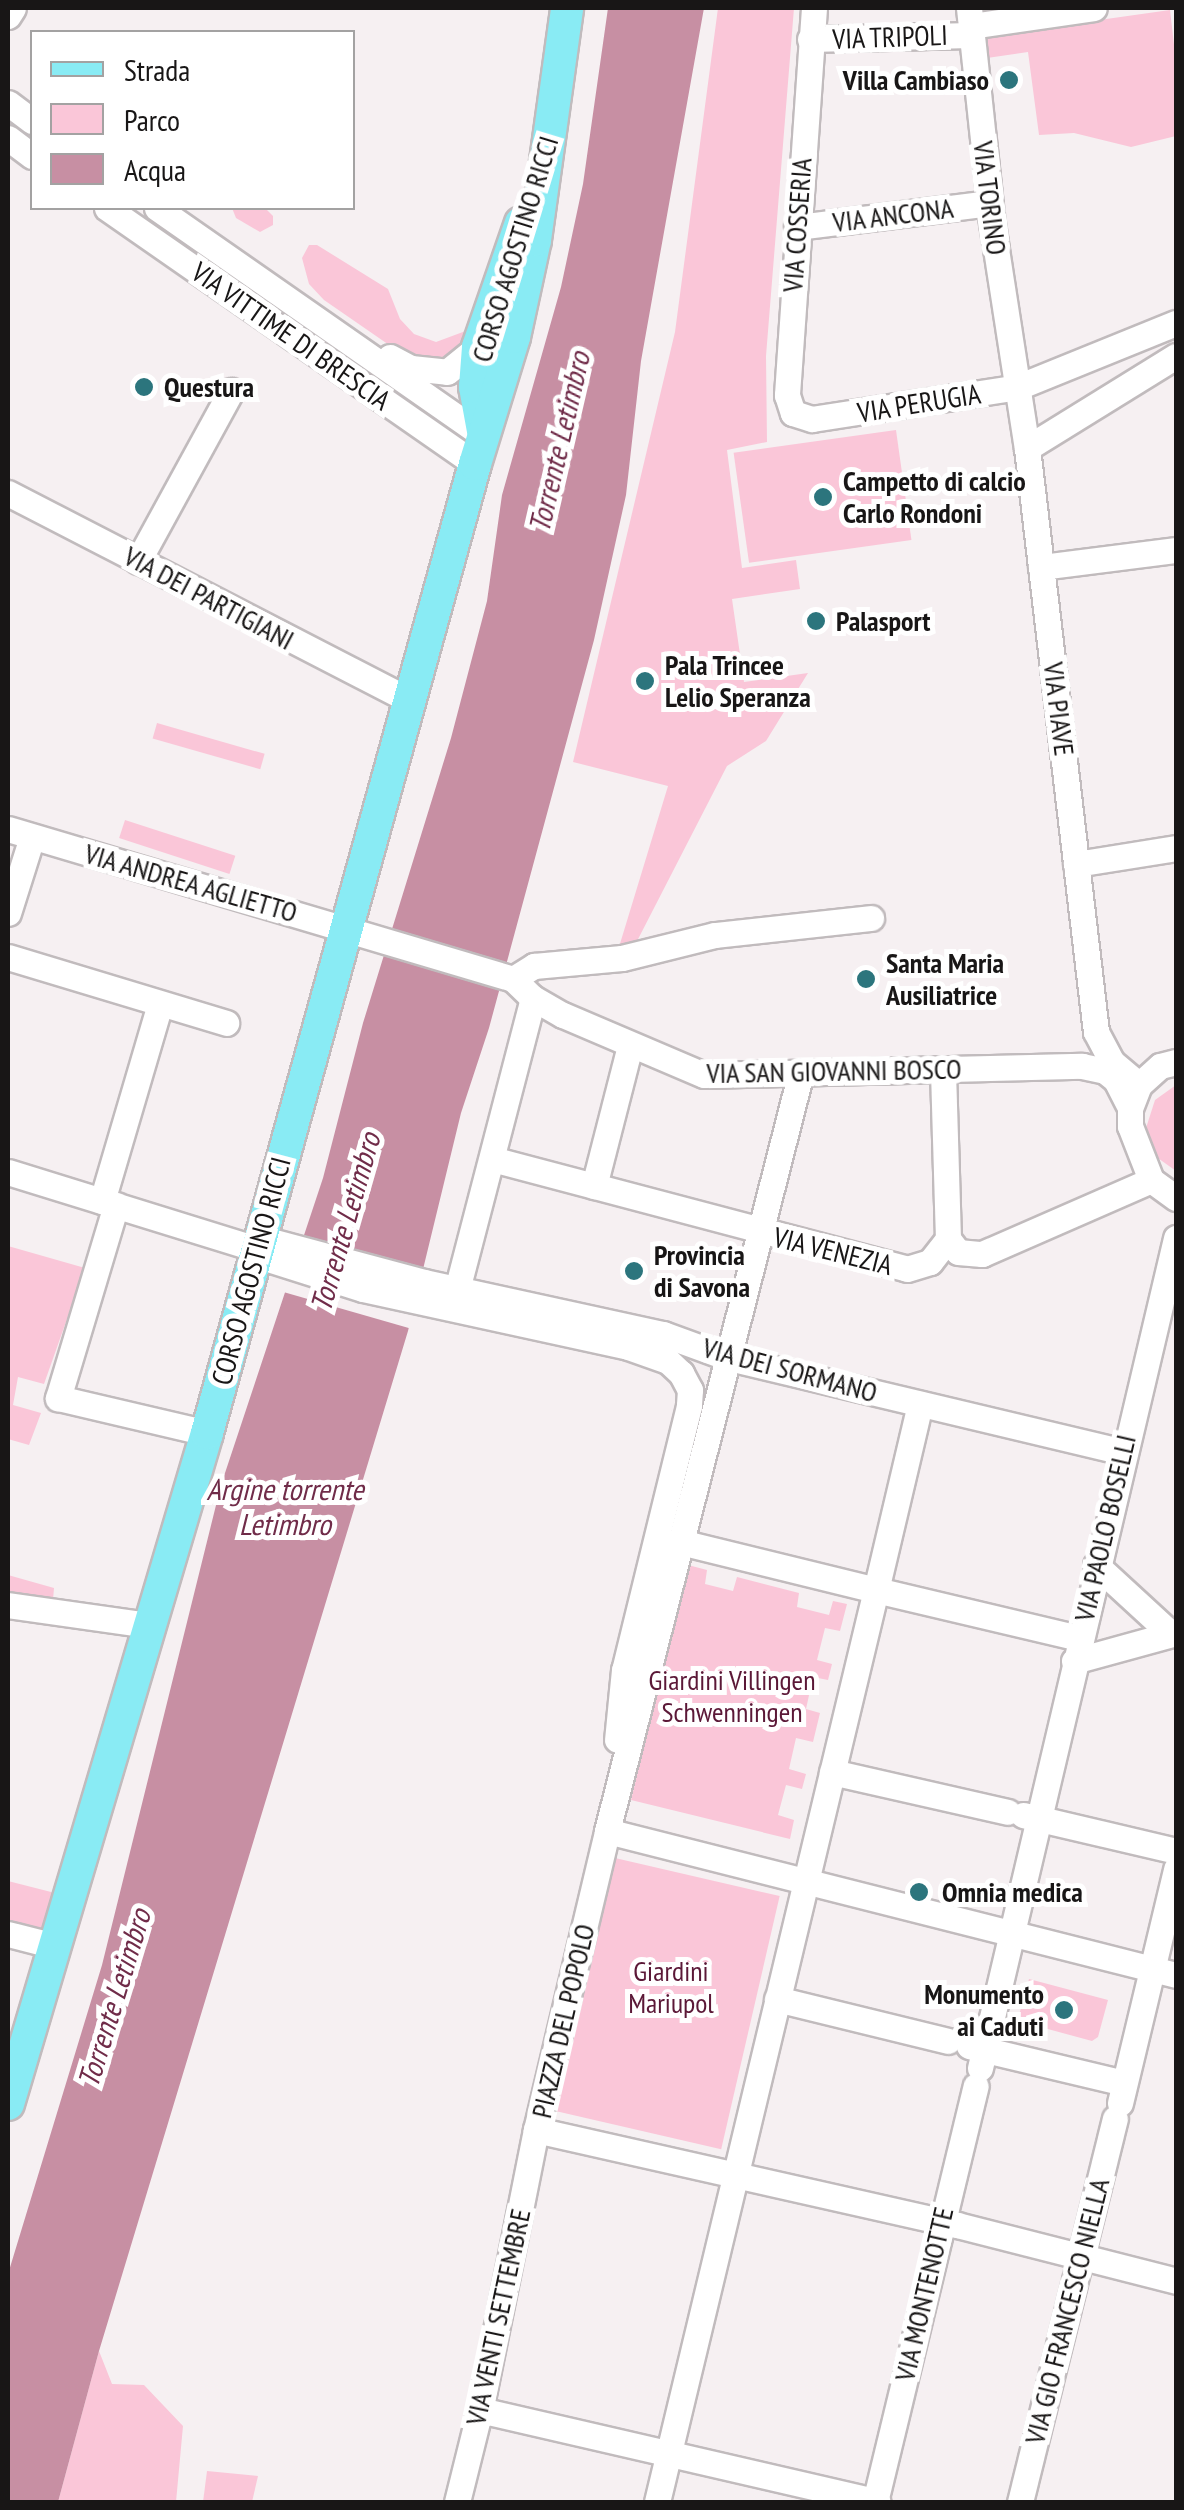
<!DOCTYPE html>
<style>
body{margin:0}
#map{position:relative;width:1184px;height:2510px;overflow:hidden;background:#f6f0f2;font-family:"PT Sans Narrow",sans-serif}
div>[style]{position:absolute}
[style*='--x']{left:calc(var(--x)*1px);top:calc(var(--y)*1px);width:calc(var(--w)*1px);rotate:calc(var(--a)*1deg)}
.green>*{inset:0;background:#fac6d8;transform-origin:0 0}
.water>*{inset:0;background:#c78fa3}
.pier>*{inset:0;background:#f6f0f2;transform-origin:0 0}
.roads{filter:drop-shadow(2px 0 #c1bbbd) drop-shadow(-2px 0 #c1bbbd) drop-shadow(0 2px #c1bbbd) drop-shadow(0 -2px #c1bbbd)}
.minor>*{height:25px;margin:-12.5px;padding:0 12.5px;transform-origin:12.5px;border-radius:12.5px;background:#fff}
.major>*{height:32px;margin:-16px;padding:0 16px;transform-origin:16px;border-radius:16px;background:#89ebf4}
.dots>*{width:28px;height:28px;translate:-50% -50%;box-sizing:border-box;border:5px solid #fff;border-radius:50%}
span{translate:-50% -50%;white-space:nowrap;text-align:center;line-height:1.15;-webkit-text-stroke:10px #fff;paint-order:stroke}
.street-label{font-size:28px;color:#181616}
.poi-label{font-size:28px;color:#181616;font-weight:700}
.right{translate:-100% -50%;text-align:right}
.left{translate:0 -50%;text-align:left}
.park-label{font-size:28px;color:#5b1837}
.water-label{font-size:30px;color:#702c49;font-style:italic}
.frame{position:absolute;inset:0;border:10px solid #181616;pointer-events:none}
.legend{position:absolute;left:30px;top:30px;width:325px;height:180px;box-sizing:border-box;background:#fff;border:2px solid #a3a2a2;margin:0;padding:12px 18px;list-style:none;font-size:30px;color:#181616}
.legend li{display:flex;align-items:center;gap:20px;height:50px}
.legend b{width:50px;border:2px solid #a3a2a2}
</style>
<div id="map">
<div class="green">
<i style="clip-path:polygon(718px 8px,794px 8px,766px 356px,767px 442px,727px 450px,742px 568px,796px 560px,800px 589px,732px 599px,744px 682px,808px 673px,766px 741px,727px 766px,634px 947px,619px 947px,668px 786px,573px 762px,675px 332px)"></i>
<i style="clip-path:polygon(1170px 10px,1176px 62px,1176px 136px,1131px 147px,1074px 133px,1039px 135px,1028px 52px,987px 58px,985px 36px)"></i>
<i style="clip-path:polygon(232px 208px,265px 208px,273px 216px,273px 225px,260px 232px,236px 218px)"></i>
<i style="clip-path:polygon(309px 245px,317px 245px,388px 289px,400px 319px,414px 334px,436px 342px,471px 329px,466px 341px,446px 362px,430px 362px,392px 347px,324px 300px,309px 284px,302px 258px)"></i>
<i style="left:896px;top:430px;width:111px;height:164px;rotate:82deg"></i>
<i style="left:157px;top:723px;width:112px;height:16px;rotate:16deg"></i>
<i style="left:125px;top:820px;width:116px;height:19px;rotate:18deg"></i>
<i style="clip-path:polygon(1176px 1085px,1176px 1171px,1155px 1156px,1146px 1128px,1155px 1100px)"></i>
<i style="clip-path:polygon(8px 1246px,85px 1268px,44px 1384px,18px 1377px,13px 1405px,41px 1413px,29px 1445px,8px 1439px)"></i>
<i style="clip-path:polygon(688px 1565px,707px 1570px,705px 1584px,733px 1591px,737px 1577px,799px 1593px,797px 1607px,829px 1615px,833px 1601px,847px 1604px,840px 1631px,825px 1628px,817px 1660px,832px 1664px,828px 1680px,813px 1677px,806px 1709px,820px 1713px,813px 1742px,796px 1738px,789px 1769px,806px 1774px,802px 1789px,786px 1785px,778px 1815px,794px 1820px,790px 1839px,631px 1800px)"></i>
<i style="clip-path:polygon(8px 1575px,54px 1588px,53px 1600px,8px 1594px)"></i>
<i style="left:615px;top:1858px;width:169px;height:260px;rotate:13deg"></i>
<i style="clip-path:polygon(8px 1881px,55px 1893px,44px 1936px,8px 1927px)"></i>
<i style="clip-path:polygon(1029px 1979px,1108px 2000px,1098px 2037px,1092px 2041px,1022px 2022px,1019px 2015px)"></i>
<i style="clip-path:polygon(99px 2351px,112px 2384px,144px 2385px,183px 2426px,176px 2502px,58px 2502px)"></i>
<i style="clip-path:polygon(207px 2471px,258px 2476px,252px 2502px,203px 2502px)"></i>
</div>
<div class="water">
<i style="clip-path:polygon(608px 8px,704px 8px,641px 361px,626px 495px,594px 640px,489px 1028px,461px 1113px,408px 1331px,99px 2351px,58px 2502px,8px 2502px,8px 2274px,102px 1965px,221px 1485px,323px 1178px,363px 1023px,451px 738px,487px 601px,502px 495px,561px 287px,583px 184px)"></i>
</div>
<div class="pier">
<i style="left:298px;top:1241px;width:134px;height:53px;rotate:16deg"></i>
</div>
<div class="roads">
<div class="minor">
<i style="--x:814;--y:8;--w:388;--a:94"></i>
<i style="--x:787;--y:395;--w:19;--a:72"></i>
<i style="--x:793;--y:413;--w:20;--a:18"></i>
<i style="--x:812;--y:419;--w:208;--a:-8.8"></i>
<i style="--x:1018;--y:387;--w:170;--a:-22.1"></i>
<i style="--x:969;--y:8;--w:216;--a:83.9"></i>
<i style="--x:992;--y:223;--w:228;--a:81.2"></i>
<i style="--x:1027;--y:448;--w:588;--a:83.26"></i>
<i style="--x:1096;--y:1032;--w:34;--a:62"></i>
<i style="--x:1112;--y:1062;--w:35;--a:40"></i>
<i style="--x:8;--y:16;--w:9;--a:-58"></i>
<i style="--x:971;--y:26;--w:124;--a:-8.3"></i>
<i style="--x:810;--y:39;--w:161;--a:-1.4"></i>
<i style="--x:8;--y:103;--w:30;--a:37"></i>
<i style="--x:8;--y:138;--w:30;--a:37"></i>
<i style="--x:107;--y:208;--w:448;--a:34.8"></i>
<i style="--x:157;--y:208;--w:399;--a:34.9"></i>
<i style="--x:797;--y:227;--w:194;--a:-7.1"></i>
<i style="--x:390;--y:357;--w:24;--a:28"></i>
<i style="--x:411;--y:368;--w:36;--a:6"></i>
<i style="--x:447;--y:372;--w:40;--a:-39"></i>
<i style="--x:1027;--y:448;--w:175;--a:-31.7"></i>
<i style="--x:8;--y:493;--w:454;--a:27.3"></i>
<i style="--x:138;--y:561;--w:194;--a:-61.3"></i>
<i style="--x:1041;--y:567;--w:136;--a:-7.2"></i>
<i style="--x:8;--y:829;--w:527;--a:16.54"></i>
<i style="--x:1076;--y:864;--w:101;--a:-9.1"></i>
<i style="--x:8;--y:913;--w:80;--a:-72.5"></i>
<i style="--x:8;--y:957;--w:228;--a:16.8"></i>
<i style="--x:513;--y:979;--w:28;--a:44"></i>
<i style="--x:533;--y:998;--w:34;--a:30"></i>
<i style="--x:563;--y:1015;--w:153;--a:23.1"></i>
<i style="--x:704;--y:1075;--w:378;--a:-1.4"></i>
<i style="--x:1082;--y:1066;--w:24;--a:12"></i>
<i style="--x:1105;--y:1071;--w:14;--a:39"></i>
<i style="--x:1116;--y:1080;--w:31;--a:63"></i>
<i style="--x:513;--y:979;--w:25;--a:-32"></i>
<i style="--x:534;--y:966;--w:88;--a:-5.2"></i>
<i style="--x:622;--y:958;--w:96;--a:-13.9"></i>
<i style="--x:715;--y:935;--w:157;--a:-6.2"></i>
<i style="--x:1176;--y:1062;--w:16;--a:166"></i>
<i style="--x:1160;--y:1066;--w:28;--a:138"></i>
<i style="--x:1139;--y:1085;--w:25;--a:111"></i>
<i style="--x:1130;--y:1108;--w:18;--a:90"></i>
<i style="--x:1130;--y:1126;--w:58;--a:68.7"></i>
<i style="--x:1151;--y:1180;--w:31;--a:36"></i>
<i style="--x:943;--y:1071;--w:168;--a:88.3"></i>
<i style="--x:492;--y:1159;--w:429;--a:14.8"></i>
<i style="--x:907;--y:1269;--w:24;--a:-17"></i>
<i style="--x:930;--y:1262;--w:29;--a:-52"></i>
<i style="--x:8;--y:1172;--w:260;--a:17.2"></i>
<i style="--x:256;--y:1249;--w:10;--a:53"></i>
<i style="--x:262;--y:1257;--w:106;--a:17.6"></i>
<i style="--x:363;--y:1289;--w:271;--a:12.3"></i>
<i style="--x:628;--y:1347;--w:42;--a:19.3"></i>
<i style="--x:668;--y:1361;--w:18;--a:43"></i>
<i style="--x:681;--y:1373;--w:19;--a:62"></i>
<i style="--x:690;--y:1390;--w:16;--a:94"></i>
<i style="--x:689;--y:1406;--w:272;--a:103.8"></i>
<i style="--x:624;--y:1670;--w:70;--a:95.7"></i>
<i style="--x:594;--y:1186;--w:145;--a:-75.6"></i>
<i style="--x:102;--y:1201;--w:205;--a:-73.6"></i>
<i style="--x:116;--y:1205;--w:202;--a:106.7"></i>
<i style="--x:58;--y:1398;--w:153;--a:13.2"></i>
<i style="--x:948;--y:1239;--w:16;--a:52"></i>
<i style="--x:958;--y:1252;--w:24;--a:5"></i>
<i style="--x:982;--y:1254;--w:184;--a:-23.6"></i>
<i style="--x:256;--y:1249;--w:17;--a:-28"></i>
<i style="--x:271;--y:1241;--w:158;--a:15"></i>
<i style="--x:424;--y:1282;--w:245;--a:12.3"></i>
<i style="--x:663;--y:1334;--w:70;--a:20"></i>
<i style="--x:729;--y:1358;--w:405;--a:13.4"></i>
<i style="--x:446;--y:1298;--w:21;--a:-51"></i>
<i style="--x:459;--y:1282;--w:293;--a:-75.4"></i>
<i style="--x:920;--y:1404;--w:191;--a:103.3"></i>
<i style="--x:876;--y:1590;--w:209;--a:13.3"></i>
<i style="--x:1096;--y:1565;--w:102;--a:42.6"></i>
<i style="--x:8;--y:1605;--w:141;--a:8.1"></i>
<i style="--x:1074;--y:1661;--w:106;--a:-15.4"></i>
<i style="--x:832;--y:1772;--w:180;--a:12.8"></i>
<i style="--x:1023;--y:1815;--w:157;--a:13.2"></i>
<i style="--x:607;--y:1831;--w:587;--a:14.2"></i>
<i style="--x:8;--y:1934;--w:49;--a:14.3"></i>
<i style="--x:777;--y:1999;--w:176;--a:13.8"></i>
<i style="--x:969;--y:2046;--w:159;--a:13.4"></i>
<i style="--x:980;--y:2068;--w:853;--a:-76.71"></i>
<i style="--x:1120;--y:2103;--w:241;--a:-76.5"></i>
<i style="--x:536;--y:2130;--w:432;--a:12.7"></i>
<i style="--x:957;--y:2225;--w:226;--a:14.3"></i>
<i style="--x:480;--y:2410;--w:408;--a:13"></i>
<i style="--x:457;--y:2502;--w:95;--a:-76"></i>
<i style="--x:480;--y:2410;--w:286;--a:-78.7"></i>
<i style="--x:536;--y:2130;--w:307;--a:-76.6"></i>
<i style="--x:607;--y:1831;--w:779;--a:-75.66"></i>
<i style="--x:657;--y:2502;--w:938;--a:-76.5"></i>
<i style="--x:876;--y:1590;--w:202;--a:-166.2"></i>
<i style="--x:875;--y:2502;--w:428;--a:-76.4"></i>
<i style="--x:1020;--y:2502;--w:395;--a:-76.1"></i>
</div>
<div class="major">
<i style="--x:483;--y:431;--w:45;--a:-100.3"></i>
<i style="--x:475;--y:387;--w:40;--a:-85.7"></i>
<i style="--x:478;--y:347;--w:131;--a:-70.9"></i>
<i style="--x:8;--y:2104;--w:700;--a:-73.48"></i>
<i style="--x:207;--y:1433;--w:1005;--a:-74.54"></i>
<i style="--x:475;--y:464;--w:133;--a:-72.9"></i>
<i style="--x:514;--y:337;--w:99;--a:-77.8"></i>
<i style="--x:535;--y:240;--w:234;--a:-82.1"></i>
</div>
</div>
<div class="dots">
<i style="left:1009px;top:80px;background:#2c757d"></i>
<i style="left:144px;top:387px;background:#2c757d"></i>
<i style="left:823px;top:497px;background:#2c757d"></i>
<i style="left:816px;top:621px;background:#2c757d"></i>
<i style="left:645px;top:681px;background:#2c757d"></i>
<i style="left:866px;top:979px;background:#2c757d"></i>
<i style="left:634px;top:1271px;background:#2c757d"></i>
<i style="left:919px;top:1892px;background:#2c757d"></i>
<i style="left:1064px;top:2010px;background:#2c757d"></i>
</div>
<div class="street-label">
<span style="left:890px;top:37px;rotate:-2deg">VIA TRIPOLI</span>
<span style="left:990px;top:198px;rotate:83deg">VIA TORINO</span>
<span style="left:893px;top:215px;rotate:-7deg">VIA ANCONA</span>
<span style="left:797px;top:225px;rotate:-86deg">VIA COSSERIA</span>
<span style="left:515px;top:249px;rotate:-73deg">CORSO AGOSTINO RICCI</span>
<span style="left:291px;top:336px;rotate:35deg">VIA VITTIME DI BRESCIA</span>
<span style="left:919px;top:403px;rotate:-9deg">VIA PERUGIA</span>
<span style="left:209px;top:598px;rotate:28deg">VIA DEI PARTIGIANI</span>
<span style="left:1059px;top:709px;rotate:83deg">VIA PIAVE</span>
<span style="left:191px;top:883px;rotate:16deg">VIA ANDREA AGLIETTO</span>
<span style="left:834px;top:1071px;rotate:-1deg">VIA SAN GIOVANNI BOSCO</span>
<span style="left:833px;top:1251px;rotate:14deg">VIA VENEZIA</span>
<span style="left:251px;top:1271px;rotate:-75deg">CORSO AGOSTINO RICCI</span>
<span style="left:790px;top:1370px;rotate:15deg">VIA DEI SORMANO</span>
<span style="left:1105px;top:1528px;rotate:-77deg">VIA PAOLO BOSELLI</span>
<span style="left:563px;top:2021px;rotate:-77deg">PIAZZA DEL POPOLO</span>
<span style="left:924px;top:2294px;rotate:-77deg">VIA MONTENOTTE</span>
<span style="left:1067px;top:2311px;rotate:-76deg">VIA GIO FRANCESCO NIELLA</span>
<span style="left:498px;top:2317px;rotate:-78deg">VIA VENTI SETTEMBRE</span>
</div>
<div class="poi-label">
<span class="right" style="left:989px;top:80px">Villa Cambiaso</span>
<span class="left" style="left:164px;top:387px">Questura</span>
<span class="left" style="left:843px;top:497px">Campetto di calcio<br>Carlo Rondoni</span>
<span class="left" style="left:836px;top:621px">Palasport</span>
<span class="left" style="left:665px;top:681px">Pala Trincee<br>Lelio Speranza</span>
<span class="left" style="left:886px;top:979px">Santa Maria<br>Ausiliatrice</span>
<span class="left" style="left:654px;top:1271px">Provincia<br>di Savona</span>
<span class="left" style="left:942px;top:1892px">Omnia medica</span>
<span class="right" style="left:1044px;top:2010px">Monumento<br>ai Caduti</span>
</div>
<div class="park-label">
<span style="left:732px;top:1696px">Giardini Villingen<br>Schwenningen</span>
<span style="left:671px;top:1987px">Giardini<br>Mariupol</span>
</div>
<div class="water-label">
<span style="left:559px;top:442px;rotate:-77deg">Torrente Letimbro</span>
<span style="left:345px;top:1222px;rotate:-74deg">Torrente Letimbro</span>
<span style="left:285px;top:1506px">Argine torrente<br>Letimbro</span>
<span style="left:114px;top:1998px;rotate:-73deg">Torrente Letimbro</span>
</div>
<div class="frame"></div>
<ul class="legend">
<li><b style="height:12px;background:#89ebf4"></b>Strada</li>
<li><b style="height:28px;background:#fac6d8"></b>Parco</li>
<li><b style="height:28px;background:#c78fa3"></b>Acqua</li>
</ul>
</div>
